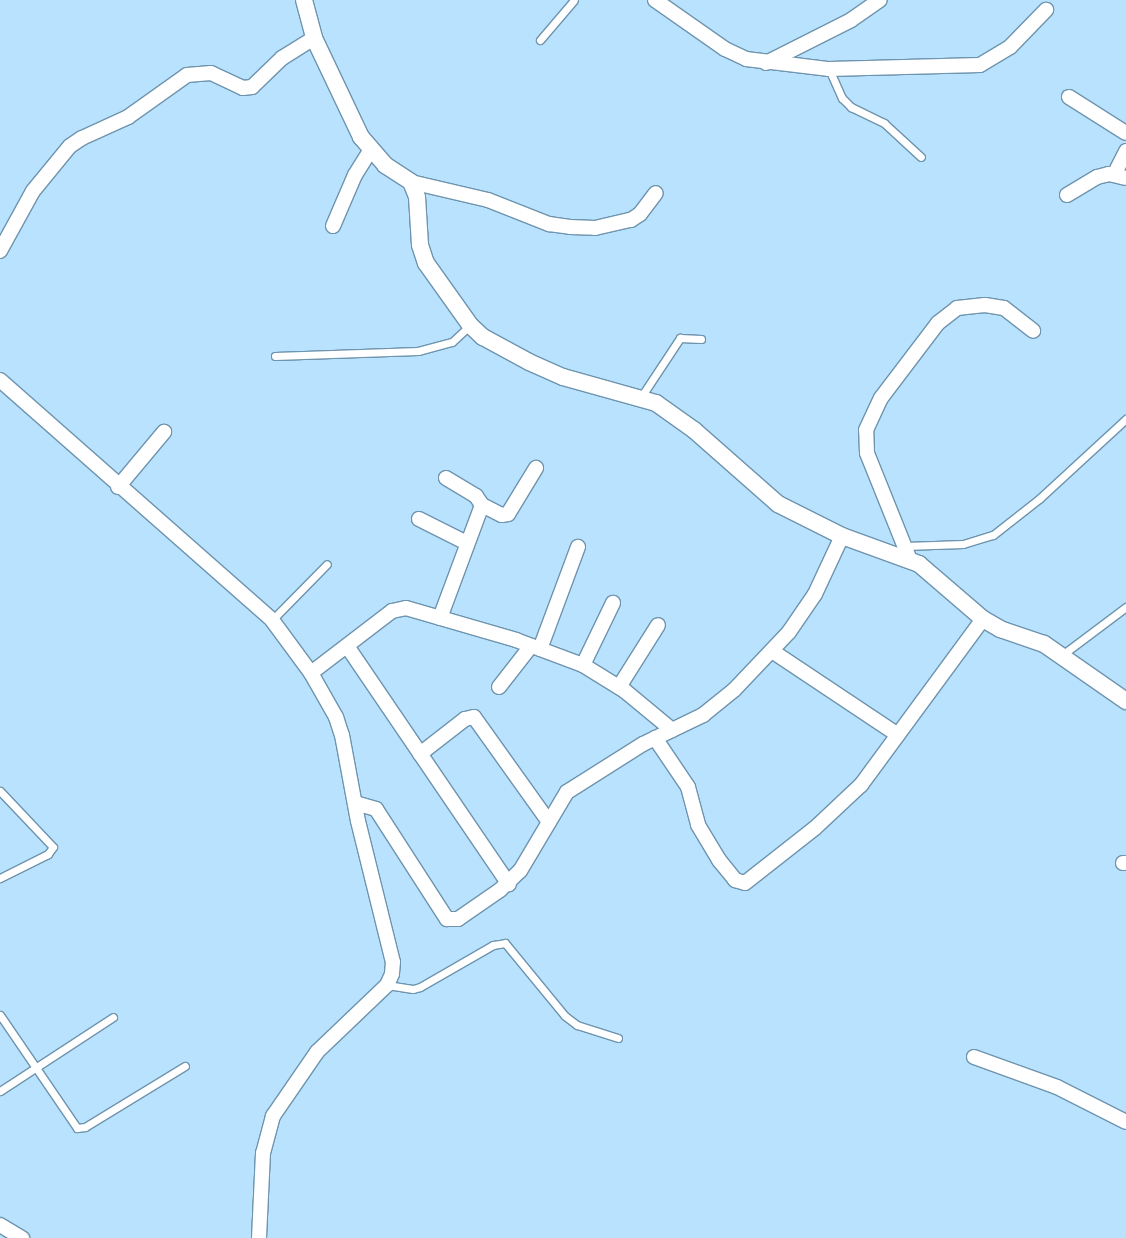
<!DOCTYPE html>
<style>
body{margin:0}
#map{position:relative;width:1126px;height:1238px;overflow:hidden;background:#b9e2fe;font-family:"IBM Plex Sans",sans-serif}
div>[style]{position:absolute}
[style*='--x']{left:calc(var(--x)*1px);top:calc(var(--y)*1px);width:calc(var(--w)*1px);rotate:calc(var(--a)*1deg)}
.roads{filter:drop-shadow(1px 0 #6e94ae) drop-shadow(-1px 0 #6e94ae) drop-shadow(0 1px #6e94ae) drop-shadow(0 -1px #6e94ae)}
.service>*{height:7px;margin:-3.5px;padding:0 3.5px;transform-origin:3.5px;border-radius:3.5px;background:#fff}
.minor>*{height:14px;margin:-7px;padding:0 7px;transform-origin:7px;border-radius:7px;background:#fff}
.tertiary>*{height:16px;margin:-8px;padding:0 8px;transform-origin:8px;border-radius:8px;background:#fff}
span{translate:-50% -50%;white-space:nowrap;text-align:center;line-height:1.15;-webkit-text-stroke:5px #fcfcfc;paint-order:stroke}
</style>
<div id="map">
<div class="roads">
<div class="service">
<i style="--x:540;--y:40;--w:52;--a:-49.6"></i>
<i style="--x:829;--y:69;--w:32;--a:66"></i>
<i style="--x:842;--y:98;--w:13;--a:45"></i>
<i style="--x:851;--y:107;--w:37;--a:26"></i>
<i style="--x:884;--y:123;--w:50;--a:42.6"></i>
<i style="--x:275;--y:356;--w:143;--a:-2"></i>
<i style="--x:418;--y:351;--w:35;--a:-15"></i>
<i style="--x:452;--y:342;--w:25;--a:-43"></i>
<i style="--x:641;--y:397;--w:71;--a:-56.5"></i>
<i style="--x:680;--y:338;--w:21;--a:3"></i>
<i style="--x:905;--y:546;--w:58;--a:-2"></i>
<i style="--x:963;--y:544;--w:31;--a:-17"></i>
<i style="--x:993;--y:535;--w:60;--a:-38.2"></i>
<i style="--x:1040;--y:498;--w:117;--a:-42.6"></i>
<i style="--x:272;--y:620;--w:78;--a:-45.5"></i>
<i style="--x:1062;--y:655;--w:80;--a:-36.9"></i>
<i style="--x:0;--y:791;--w:77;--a:46.6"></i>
<i style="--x:53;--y:847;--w:9;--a:126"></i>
<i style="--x:48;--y:854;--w:54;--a:153.4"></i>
<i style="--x:387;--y:985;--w:26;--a:9"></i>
<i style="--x:413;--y:989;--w:7;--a:-16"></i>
<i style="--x:420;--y:987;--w:84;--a:-29.9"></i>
<i style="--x:493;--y:945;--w:12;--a:-9"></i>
<i style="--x:505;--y:943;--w:94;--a:50.6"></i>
<i style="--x:565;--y:1016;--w:15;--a:37"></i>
<i style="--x:577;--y:1025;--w:43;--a:17.6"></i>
<i style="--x:0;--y:1015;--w:137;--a:55.7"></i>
<i style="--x:77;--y:1128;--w:8;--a:-7"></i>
<i style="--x:85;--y:1127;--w:117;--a:-31.4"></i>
<i style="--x:0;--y:1091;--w:135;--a:-33.2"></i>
</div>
<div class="minor">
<i style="--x:655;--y:0;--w:85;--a:35"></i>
<i style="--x:725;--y:49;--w:23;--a:25"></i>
<i style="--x:746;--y:59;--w:84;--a:6.9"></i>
<i style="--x:829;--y:69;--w:151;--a:-1.5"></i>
<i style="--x:980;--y:65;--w:35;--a:-31"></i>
<i style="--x:1010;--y:47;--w:52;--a:-45.8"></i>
<i style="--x:766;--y:63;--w:95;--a:-26.8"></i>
<i style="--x:851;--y:20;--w:35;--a:-35"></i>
<i style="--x:1069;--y:97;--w:67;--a:32.3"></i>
<i style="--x:1114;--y:175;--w:27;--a:-63"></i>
<i style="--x:411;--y:182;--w:79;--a:13.2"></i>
<i style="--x:488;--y:200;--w:66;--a:21.5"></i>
<i style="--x:549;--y:224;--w:21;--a:8"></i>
<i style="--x:570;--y:227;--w:25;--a:2"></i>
<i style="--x:595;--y:228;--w:37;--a:-13"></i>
<i style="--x:631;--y:220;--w:11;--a:-34"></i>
<i style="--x:640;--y:214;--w:26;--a:-53"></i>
<i style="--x:1067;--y:195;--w:35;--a:-31"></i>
<i style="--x:1097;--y:177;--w:12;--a:-14"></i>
<i style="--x:1109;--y:174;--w:17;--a:13"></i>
<i style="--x:333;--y:226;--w:56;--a:-66.7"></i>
<i style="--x:355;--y:175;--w:28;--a:-58"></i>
<i style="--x:0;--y:251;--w:68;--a:-61.2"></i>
<i style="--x:33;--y:191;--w:58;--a:-50.6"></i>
<i style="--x:70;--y:146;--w:14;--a:-34"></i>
<i style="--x:82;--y:138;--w:51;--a:-24.5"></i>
<i style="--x:128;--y:117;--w:72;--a:-35.4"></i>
<i style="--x:187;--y:75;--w:24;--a:-5"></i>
<i style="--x:211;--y:73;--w:35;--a:25"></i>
<i style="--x:243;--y:88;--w:9;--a:-6"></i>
<i style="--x:252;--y:87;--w:42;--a:-44"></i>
<i style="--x:282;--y:58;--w:38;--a:-32"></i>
<i style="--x:0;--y:380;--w:363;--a:41.4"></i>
<i style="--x:272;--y:620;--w:66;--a:53.7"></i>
<i style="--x:311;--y:673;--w:51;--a:60.4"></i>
<i style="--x:336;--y:717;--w:19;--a:72"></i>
<i style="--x:342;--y:735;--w:87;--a:79.5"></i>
<i style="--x:358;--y:821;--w:145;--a:76.1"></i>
<i style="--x:393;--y:962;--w:12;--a:95"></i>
<i style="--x:392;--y:974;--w:12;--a:114"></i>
<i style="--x:387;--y:985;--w:97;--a:136.3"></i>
<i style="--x:317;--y:1052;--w:78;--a:124.5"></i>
<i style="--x:273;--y:1116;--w:38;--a:105"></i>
<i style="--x:263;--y:1153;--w:85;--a:92.7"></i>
<i style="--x:118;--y:487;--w:72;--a:-50.1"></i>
<i style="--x:482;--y:505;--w:22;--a:27"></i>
<i style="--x:502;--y:515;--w:6;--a:-9"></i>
<i style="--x:508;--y:514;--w:54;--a:-58.7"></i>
<i style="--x:419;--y:519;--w:54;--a:26.6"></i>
<i style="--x:910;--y:560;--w:115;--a:-111.9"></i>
<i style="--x:867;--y:453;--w:23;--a:-92"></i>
<i style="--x:866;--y:430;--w:35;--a:-65"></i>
<i style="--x:881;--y:398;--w:94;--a:-52.8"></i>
<i style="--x:938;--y:323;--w:24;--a:-38"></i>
<i style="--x:957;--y:308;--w:28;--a:-6"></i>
<i style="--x:985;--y:305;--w:19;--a:9"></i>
<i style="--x:1004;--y:308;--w:37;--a:38"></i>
<i style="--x:440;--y:618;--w:121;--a:-69.6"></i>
<i style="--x:482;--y:505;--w:11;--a:-124"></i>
<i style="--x:476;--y:496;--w:35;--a:-149"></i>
<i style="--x:347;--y:646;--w:288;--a:55.8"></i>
<i style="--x:540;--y:649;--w:109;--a:-69.6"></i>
<i style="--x:772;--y:651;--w:151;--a:33.7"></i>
<i style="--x:583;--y:665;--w:69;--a:-64.2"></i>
<i style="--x:311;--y:673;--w:102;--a:-37.4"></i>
<i style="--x:392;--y:611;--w:14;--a:-12"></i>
<i style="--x:406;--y:608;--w:115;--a:16.2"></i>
<i style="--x:516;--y:640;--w:72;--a:20.5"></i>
<i style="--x:583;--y:665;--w:49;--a:31.8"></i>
<i style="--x:625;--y:691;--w:61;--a:39.7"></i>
<i style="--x:499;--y:687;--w:52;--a:-52"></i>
<i style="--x:619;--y:687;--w:73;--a:-57.8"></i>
<i style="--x:655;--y:738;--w:59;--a:56"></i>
<i style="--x:688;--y:787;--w:39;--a:75"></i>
<i style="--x:698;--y:825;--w:41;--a:59"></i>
<i style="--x:719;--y:860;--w:26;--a:51"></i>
<i style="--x:735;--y:880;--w:10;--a:17"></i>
<i style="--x:745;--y:883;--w:89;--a:-38.2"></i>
<i style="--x:815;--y:828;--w:63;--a:-43.1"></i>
<i style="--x:861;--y:785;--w:206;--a:-53.7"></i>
<i style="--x:420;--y:754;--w:57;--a:-37.9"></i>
<i style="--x:465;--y:719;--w:9;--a:-13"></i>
<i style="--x:474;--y:717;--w:129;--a:54.5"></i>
<i style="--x:355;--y:803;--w:22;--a:16"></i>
<i style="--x:376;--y:809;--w:131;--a:57.2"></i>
<i style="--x:447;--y:919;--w:11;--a:0"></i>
<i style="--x:458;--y:919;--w:51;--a:-34.6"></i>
<i style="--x:500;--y:890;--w:28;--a:-44"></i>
<i style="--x:520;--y:871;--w:92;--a:-59.3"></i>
<i style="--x:567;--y:792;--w:90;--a:-32.3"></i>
<i style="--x:643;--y:744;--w:67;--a:-25.8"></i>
<i style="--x:703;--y:715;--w:40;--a:-39"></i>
<i style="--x:734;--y:690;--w:80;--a:-46.5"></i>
<i style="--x:789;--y:632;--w:46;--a:-55.6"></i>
<i style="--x:815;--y:594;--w:64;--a:-65"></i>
<i style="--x:1123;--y:863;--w:3;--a:0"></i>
<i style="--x:974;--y:1057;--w:88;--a:19.9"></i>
<i style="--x:1057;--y:1087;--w:77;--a:26.9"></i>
<i style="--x:0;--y:1225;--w:26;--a:31"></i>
</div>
<div class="tertiary">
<i style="--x:304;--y:0;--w:39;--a:75"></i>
<i style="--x:314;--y:38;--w:110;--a:64.6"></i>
<i style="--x:361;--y:137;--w:37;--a:49"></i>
<i style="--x:385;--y:165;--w:31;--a:33"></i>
<i style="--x:411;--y:182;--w:16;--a:68"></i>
<i style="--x:417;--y:197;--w:48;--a:86.4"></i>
<i style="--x:420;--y:245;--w:19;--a:72"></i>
<i style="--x:426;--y:263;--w:76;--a:54.6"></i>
<i style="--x:470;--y:325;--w:18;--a:43"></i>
<i style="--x:483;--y:337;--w:52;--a:28.5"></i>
<i style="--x:529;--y:362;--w:37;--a:24"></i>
<i style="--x:563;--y:377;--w:97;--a:15.6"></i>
<i style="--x:656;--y:403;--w:47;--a:35.4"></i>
<i style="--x:694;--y:430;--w:112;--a:41.4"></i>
<i style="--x:778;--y:504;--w:72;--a:26.6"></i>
<i style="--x:842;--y:536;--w:82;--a:20"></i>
<i style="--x:919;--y:564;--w:84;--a:40.7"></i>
<i style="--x:983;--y:619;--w:20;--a:30"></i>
<i style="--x:1000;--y:629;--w:46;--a:18.8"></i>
<i style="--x:1044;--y:644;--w:100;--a:34.8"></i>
</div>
</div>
</div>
